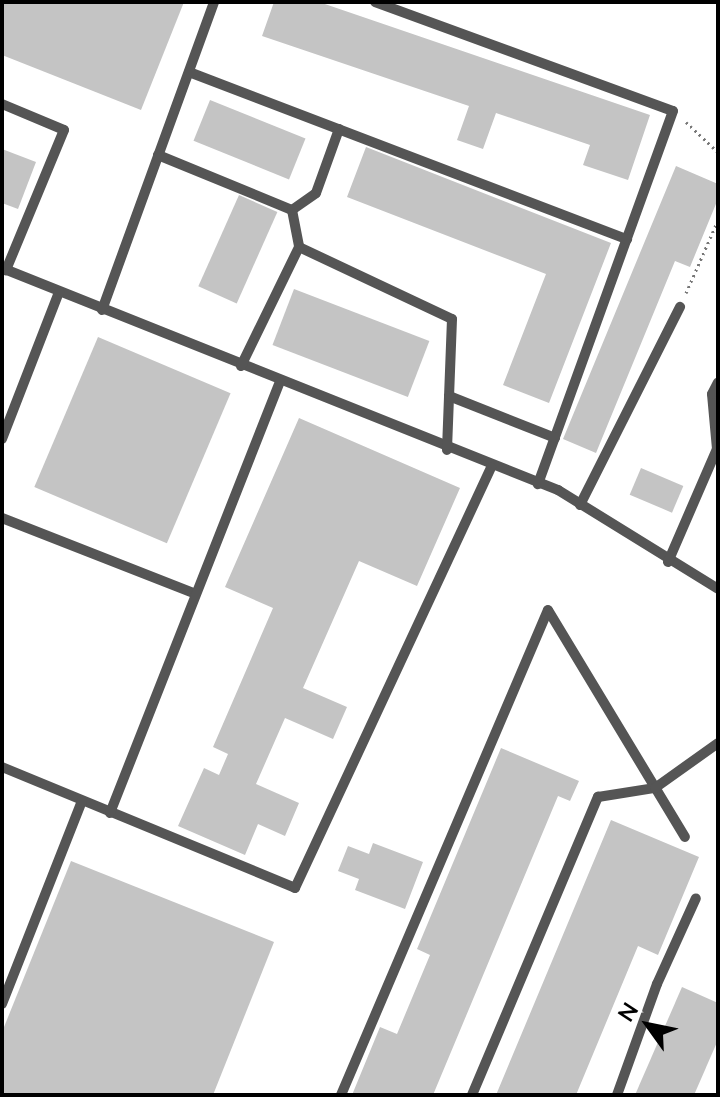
<!DOCTYPE html>
<style>
body{margin:0}
#map{position:relative;width:720px;height:1097px;overflow:hidden;background:#fff;font-family:Lato,sans-serif}
div>[style]{position:absolute}
[style*='--x']{left:calc(var(--x)*1px);top:calc(var(--y)*1px);width:calc(var(--w)*1px);rotate:calc(var(--a)*1deg)}
.building>*{inset:0;background:#c4c4c4;transform-origin:0 0}
.path>*{height:3px;margin-top:-1.5px;transform-origin:0;background:repeating-linear-gradient(90deg,#777 0 2px,transparent 0 6px)}
.service>*{height:10px;margin:-5px;padding:0 5px;transform-origin:5px;border-radius:5px;background:#555}
span{translate:-50% -50%;white-space:nowrap;text-align:center;line-height:1.15;-webkit-text-stroke:7px #fff;paint-order:stroke}
.frame{position:absolute;inset:0;border:4px solid #000;pointer-events:none}
.north{position:absolute;left:608px;top:985px;width:80px;height:80px;-webkit-text-stroke:6px #fff;paint-order:stroke;rotate:303deg;font-size:22px;font-weight:700;line-height:32px;text-align:center;color:#000}
.north::after{content:'';display:block;margin:auto;width:28px;height:36px;background:#000;clip-path:polygon(50% 0,100% 100%,50% 72%,0 100%)}
</style>
<div id="map">
<div class="building">
<i style="clip-path:polygon(2px 2px,184px 2px,141px 110px,2px 55px)"></i>
<i style="clip-path:polygon(274px 2px,319px 2px,650px 115px,628px 180px,583px 165px,590px 145px,496px 113px,483px 149px,457px 140px,469px 106px,262px 36px)"></i>
<i style="left:210px;top:100px;width:103px;height:44px;rotate:22deg"></i>
<i style="clip-path:polygon(366px 147px,611px 243px,549px 403px,503px 385px,546px 274px,347px 197px)"></i>
<i style="clip-path:polygon(2px 149px,36px 162px,18px 209px,2px 203px)"></i>
<i style="clip-path:polygon(676px 166px,718px 184px,718px 199px,690px 267px,675px 261px,596px 453px,563px 439px)"></i>
<i style="left:239px;top:195px;width:42px;height:100px;rotate:24deg"></i>
<i style="left:294px;top:289px;width:145px;height:60px;rotate:21deg"></i>
<i style="left:98px;top:337px;width:144px;height:163px;rotate:23deg"></i>
<i style="clip-path:polygon(299px 418px,460px 488px,417px 586px,359px 561px,303px 688px,347px 707px,333px 739px,285px 718px,256px 784px,299px 803px,285px 836px,258px 824px,245px 855px,178px 826px,204px 768px,219px 775px,228px 754px,213px 747px,273px 608px,225px 587px)"></i>
<i style="left:641px;top:468px;width:46px;height:29px;rotate:23deg"></i>
<i style="clip-path:polygon(501px 748px,579px 781px,570px 801px,558px 796px,433px 1095px,352px 1095px,380px 1027px,397px 1034px,430px 955px,417px 949px)"></i>
<i style="clip-path:polygon(611px 820px,699px 857px,658px 955px,638px 946px,576px 1095px,496px 1095px)"></i>
<i style="clip-path:polygon(373px 843px,423px 862px,405px 909px,355px 890px,359px 879px,338px 871px,348px 846px,369px 854px)"></i>
<i style="clip-path:polygon(71px 861px,274px 942px,213px 1095px,2px 1095px,2px 1032px)"></i>
<i style="clip-path:polygon(682px 987px,718px 1003px,718px 1040px,694px 1095px,635px 1095px)"></i>
</div>
<div class="path">
<i style="--x:686;--y:122;--w:44;--a:43.2"></i>
<i style="--x:686;--y:293;--w:80;--a:-66.3"></i>
</div>
<div class="service">
<i style="--x:375;--y:2;--w:317;--a:20.1"></i>
<i style="--x:673;--y:111;--w:397;--a:109.9"></i>
<i style="--x:189;--y:72;--w:469;--a:20.9"></i>
<i style="--x:2;--y:104;--w:67;--a:22.8"></i>
<i style="--x:64;--y:130;--w:152;--a:112.5"></i>
<i style="--x:158;--y:155;--w:145;--a:22.3"></i>
<i style="--x:292;--y:210;--w:38;--a:79"></i>
<i style="--x:292;--y:210;--w:29;--a:-35"></i>
<i style="--x:316;--y:193;--w:68;--a:-70.2"></i>
<i style="--x:2;--y:268;--w:599;--a:21.77"></i>
<i style="--x:558;--y:490;--w:188;--a:31.7"></i>
<i style="--x:102;--y:310;--w:328;--a:-70"></i>
<i style="--x:241;--y:366;--w:132;--a:-64"></i>
<i style="--x:299;--y:247;--w:169;--a:25.2"></i>
<i style="--x:452;--y:319;--w:131;--a:92.2"></i>
<i style="--x:449;--y:396;--w:114;--a:21.6"></i>
<i style="--x:2;--y:439;--w:158;--a:-68.8"></i>
<i style="--x:580;--y:505;--w:222;--a:-63.2"></i>
<i style="--x:2;--y:518;--w:208;--a:21.4"></i>
<i style="--x:668;--y:562;--w:123;--a:-66.6"></i>
<i style="--x:717;--y:449;--w:55;--a:-95.2"></i>
<i style="--x:712;--y:394;--w:13;--a:-63"></i>
<i style="--x:2;--y:767;--w:317;--a:22.4"></i>
<i style="--x:295;--y:888;--w:464;--a:-65"></i>
<i style="--x:110;--y:813;--w:463;--a:-68.5"></i>
<i style="--x:2;--y:1004;--w:218;--a:-68.5"></i>
<i style="--x:341;--y:1095;--w:527;--a:-66.89"></i>
<i style="--x:548;--y:610;--w:265;--a:58.9"></i>
<i style="--x:472;--y:1095;--w:324;--a:-67.1"></i>
<i style="--x:598;--y:797;--w:58;--a:-9"></i>
<i style="--x:655;--y:788;--w:77;--a:-35.5"></i>
<i style="--x:617;--y:1095;--w:118;--a:-70.2"></i>
<i style="--x:657;--y:984;--w:94;--a:-65.6"></i>
</div>
<div class="frame"></div>
<div class="north">N</div>
</div>
